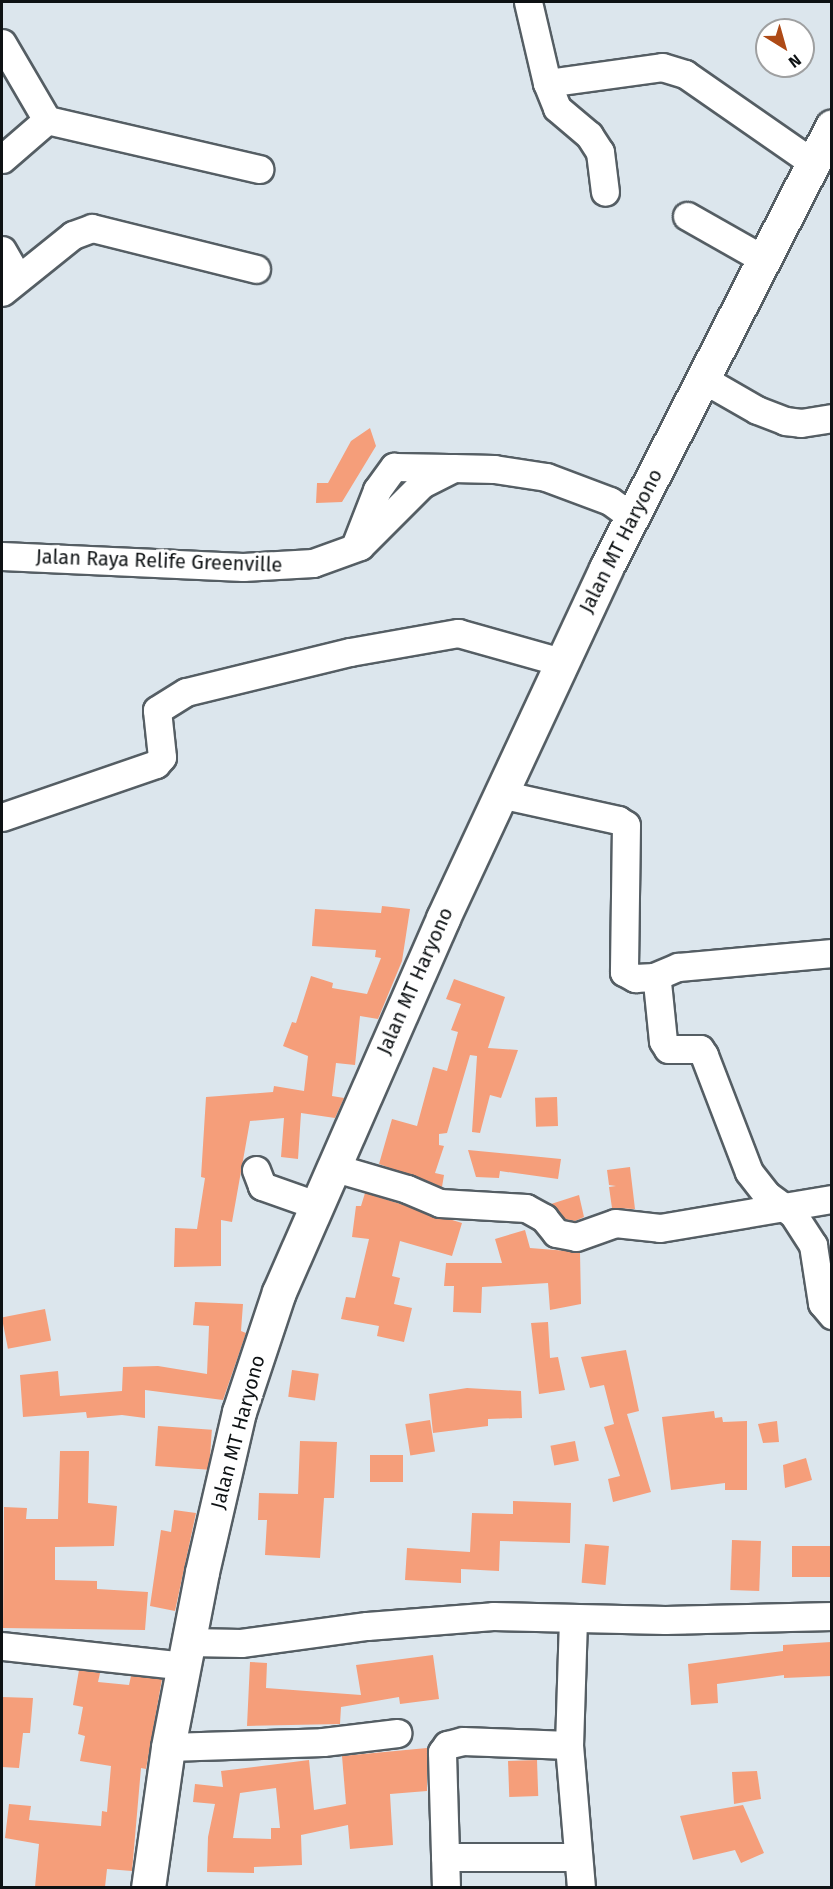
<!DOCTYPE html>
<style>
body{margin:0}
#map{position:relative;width:833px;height:1889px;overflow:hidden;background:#dce6ed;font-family:"Fira Sans",sans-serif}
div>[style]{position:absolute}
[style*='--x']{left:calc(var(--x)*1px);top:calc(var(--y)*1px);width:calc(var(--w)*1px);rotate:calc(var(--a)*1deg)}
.building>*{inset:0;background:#f59e7a;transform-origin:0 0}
.roads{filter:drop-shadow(2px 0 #555e64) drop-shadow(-2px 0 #555e64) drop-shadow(0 2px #555e64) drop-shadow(0 -2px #555e64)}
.minor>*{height:27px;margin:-13.5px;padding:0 13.5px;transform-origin:13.5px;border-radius:13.5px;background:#fff}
.major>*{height:33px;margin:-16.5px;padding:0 16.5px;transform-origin:16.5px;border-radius:16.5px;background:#fff}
span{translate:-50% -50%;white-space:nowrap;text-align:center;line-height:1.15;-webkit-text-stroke:6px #fff;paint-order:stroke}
.street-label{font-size:20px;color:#0e1214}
.frame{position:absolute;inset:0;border:3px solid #0e1214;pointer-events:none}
.north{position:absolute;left:755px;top:18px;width:60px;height:60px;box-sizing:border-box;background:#fff;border:2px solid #9fa0a1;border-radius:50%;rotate:143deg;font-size:16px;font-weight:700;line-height:24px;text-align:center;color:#0e1214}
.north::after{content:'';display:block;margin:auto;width:21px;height:27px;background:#ae4a16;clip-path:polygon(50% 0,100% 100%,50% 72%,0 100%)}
</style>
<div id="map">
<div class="building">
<i style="clip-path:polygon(370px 428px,376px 446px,342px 502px,316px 503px,317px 483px,328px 483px,351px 441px)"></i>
<i style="clip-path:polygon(382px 906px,410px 909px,402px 961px,378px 1019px,360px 1016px,355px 1065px,336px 1063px,332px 1096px,344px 1098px,335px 1118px,301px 1113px,298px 1159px,281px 1157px,284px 1118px,250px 1121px,232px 1222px,221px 1220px,221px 1266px,174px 1267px,175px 1228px,197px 1229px,205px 1178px,201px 1177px,206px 1097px,273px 1092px,274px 1086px,304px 1091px,308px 1056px,283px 1046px,292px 1022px,296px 1023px,311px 976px,333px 983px,332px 988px,367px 994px,381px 958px,375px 957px,376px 950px,312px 946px,315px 909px,381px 913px)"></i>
<i style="clip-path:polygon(454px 979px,505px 997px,488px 1048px,518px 1050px,501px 1098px,490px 1095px,480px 1133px,472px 1132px,477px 1056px,470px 1055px,447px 1133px,439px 1134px,439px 1145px,444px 1146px,435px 1173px,444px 1175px,442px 1187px,379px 1164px,392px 1119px,417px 1126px,433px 1067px,447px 1071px,458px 1032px,451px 1030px,461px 1004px,446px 999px)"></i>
<i style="left:557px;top:1097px;width:29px;height:22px;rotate:88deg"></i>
<i style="clip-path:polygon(468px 1150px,561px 1159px,558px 1179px,500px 1171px,499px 1178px,476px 1177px)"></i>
<i style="clip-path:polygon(630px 1167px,635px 1209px,612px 1208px,609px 1187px,616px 1186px,609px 1185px,607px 1170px)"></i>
<i style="clip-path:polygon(365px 1193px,462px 1223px,452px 1256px,400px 1241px,392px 1276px,400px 1278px,394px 1304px,412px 1308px,404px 1342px,377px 1336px,379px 1326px,341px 1319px,346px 1297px,355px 1298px,369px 1239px,352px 1237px,356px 1206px,361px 1206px)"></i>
<i style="clip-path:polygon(579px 1195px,584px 1217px,575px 1221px,565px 1219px,551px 1204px)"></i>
<i style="clip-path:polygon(525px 1230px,530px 1248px,580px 1252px,581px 1304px,550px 1310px,548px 1283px,482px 1287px,481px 1313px,453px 1312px,454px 1286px,444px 1286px,446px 1263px,502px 1263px,495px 1239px)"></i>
<i style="clip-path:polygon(195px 1302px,243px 1304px,241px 1331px,246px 1333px,223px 1400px,145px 1390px,145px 1418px,122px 1415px,87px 1418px,86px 1412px,23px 1417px,20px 1375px,58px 1371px,60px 1396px,122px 1391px,123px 1367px,158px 1366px,207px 1374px,209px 1326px,193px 1325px)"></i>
<i style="left:45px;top:1309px;width:32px;height:44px;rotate:79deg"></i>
<i style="clip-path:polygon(548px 1322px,550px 1358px,558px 1357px,565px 1390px,539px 1394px,531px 1323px)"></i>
<i style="clip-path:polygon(626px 1350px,639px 1411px,627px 1414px,651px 1492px,613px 1502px,608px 1479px,620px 1476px,604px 1427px,614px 1424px,604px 1385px,590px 1388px,581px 1357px)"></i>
<i style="left:292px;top:1370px;width:27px;height:27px;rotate:8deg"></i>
<i style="clip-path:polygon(467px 1388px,521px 1391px,522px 1418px,488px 1419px,488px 1426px,433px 1433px,429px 1394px)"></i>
<i style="clip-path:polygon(714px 1411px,715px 1418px,722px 1417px,723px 1422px,747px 1421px,747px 1490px,725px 1490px,725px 1483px,671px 1490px,662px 1417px)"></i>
<i style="left:430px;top:1420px;width:32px;height:25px;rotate:81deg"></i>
<i style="clip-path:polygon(777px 1421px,779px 1442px,763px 1443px,758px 1424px)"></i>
<i style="left:158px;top:1426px;width:54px;height:40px;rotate:4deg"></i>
<i style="clip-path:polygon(300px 1441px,337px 1442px,334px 1498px,324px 1498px,320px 1558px,265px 1555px,267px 1520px,258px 1520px,259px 1493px,298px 1494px)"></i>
<i style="left:575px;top:1441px;width:20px;height:25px;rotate:79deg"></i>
<i style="clip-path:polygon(60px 1451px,89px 1451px,88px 1503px,117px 1506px,114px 1546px,55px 1547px,55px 1580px,97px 1581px,97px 1589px,148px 1592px,145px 1630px,3px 1628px,4px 1507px,27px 1508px,26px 1519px,58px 1519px)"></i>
<i style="left:370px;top:1455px;width:33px;height:27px"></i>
<i style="clip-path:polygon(806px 1458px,812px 1480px,785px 1488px,783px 1465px)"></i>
<i style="clip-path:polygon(513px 1501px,571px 1503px,570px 1543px,500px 1541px,499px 1571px,461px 1569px,461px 1583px,405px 1580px,407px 1548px,470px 1552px,472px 1513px,513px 1514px)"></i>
<i style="clip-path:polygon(174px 1510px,196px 1513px,175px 1611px,150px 1606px,161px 1530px,171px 1532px)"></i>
<i style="left:732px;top:1540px;width:29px;height:50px;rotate:2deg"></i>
<i style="left:585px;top:1544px;width:24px;height:39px;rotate:5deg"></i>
<i style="left:831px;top:1546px;width:31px;height:39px;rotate:90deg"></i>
<i style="clip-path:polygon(831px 1642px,831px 1676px,784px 1678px,784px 1675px,717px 1684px,718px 1703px,691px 1705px,688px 1664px,783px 1651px,783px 1645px)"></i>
<i style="clip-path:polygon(433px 1655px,439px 1699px,400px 1704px,399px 1697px,341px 1707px,340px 1724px,247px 1726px,250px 1662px,267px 1663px,266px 1688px,361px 1695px,356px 1665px)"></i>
<i style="clip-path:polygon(79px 1670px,100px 1673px,98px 1682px,129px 1685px,131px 1676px,162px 1679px,146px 1769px,141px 1768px,132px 1871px,107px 1869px,105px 1887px,35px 1887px,39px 1844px,5px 1838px,9px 1804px,31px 1806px,29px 1820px,101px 1826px,102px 1811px,107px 1812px,111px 1766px,80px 1761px,85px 1736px,78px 1734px,83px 1707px,73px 1705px)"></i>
<i style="clip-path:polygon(2px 1697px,33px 1698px,30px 1733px,23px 1733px,19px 1768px,2px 1767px)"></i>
<i style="clip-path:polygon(evenodd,427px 1748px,427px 1791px,390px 1794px,393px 1845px,350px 1849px,348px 1825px,301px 1835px,302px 1865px,254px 1867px,254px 1873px,207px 1872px,208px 1837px,215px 1804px,193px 1802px,195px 1784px,223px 1787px,221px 1771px,309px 1760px,314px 1810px,346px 1804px,342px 1756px,427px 1748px,276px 1788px,280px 1828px,271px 1828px,271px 1839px,233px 1838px,240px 1793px,276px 1788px)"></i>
<i style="left:537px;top:1760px;width:36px;height:29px;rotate:88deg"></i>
<i style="clip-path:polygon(757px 1771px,761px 1799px,734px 1804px,732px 1772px)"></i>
<i style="clip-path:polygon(743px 1805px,764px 1853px,741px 1863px,735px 1850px,693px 1860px,680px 1816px)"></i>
</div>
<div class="roads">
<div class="minor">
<i style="--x:528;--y:2;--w:83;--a:76.8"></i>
<i style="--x:547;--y:83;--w:27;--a:68"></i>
<i style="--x:557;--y:108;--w:42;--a:40.2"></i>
<i style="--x:589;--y:135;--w:20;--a:57"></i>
<i style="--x:600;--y:152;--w:40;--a:82.9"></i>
<i style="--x:2;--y:43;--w:89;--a:59.7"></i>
<i style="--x:47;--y:120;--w:218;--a:13"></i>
<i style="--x:547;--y:83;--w:116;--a:-7.9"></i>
<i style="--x:662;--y:67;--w:24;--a:17"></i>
<i style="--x:685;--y:74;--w:156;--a:34.8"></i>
<i style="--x:2;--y:159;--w:60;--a:-40.9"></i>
<i style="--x:687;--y:216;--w:87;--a:29.5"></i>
<i style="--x:2;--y:250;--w:32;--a:60"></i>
<i style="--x:2;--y:292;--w:91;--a:-38.8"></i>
<i style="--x:73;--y:235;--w:20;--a:-20"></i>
<i style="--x:92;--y:228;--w:169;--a:14"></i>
<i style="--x:703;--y:379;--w:62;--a:29.9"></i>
<i style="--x:757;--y:410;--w:30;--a:21"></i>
<i style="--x:785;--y:421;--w:16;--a:7"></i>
<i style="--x:801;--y:423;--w:31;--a:-9"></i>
<i style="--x:356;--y:544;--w:58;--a:-68.7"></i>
<i style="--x:377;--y:490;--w:29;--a:-54"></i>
<i style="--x:394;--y:467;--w:55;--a:1"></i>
<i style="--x:2;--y:556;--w:241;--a:2.6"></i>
<i style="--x:243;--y:567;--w:70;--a:-3.3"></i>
<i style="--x:313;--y:563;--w:50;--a:-19.9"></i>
<i style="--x:360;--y:546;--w:88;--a:-45"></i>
<i style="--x:422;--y:484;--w:35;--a:-27"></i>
<i style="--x:453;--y:468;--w:41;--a:1.4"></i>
<i style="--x:494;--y:469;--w:53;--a:8.7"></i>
<i style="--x:546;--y:477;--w:68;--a:20.6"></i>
<i style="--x:610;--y:501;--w:29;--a:36"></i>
<i style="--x:500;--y:794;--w:121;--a:12.4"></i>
<i style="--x:618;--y:820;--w:9;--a:32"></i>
<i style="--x:626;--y:825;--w:147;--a:90.8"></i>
<i style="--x:624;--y:972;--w:13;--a:29"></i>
<i style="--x:635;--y:978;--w:19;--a:-3"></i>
<i style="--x:654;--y:977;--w:6;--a:59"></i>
<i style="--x:657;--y:982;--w:59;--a:84.2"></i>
<i style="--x:663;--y:1041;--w:9;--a:58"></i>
<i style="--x:668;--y:1049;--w:32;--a:0"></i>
<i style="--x:700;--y:1049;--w:7;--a:56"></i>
<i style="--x:704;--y:1055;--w:125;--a:69"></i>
<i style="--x:749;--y:1172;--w:29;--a:52"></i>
<i style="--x:767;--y:1195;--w:32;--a:36"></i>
<i style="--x:793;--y:1214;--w:37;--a:57"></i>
<i style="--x:813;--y:1245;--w:59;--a:81.2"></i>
<i style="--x:822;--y:1303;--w:16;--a:50"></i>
<i style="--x:2;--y:817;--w:163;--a:-19"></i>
<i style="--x:156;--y:764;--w:9;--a:-49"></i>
<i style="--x:162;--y:757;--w:47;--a:-96.1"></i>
<i style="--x:157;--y:710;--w:34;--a:-32"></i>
<i style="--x:186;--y:692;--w:169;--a:-13.7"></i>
<i style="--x:350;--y:652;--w:110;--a:-10"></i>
<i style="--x:458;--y:633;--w:107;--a:15.7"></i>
<i style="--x:654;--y:977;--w:26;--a:-23"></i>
<i style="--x:678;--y:967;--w:155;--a:-5.2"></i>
<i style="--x:332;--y:1167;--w:78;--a:16.3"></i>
<i style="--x:407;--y:1189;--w:36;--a:23"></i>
<i style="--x:440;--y:1203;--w:86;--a:3.3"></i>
<i style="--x:526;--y:1208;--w:21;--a:29"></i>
<i style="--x:544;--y:1218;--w:19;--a:51"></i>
<i style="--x:556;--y:1233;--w:20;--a:11"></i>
<i style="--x:576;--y:1237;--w:41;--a:-19.7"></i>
<i style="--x:615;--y:1223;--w:45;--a:6.3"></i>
<i style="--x:660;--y:1228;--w:174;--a:-9.6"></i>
<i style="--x:256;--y:1170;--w:17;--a:69"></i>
<i style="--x:262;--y:1186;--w:57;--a:19.4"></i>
<i style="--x:573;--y:1619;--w:126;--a:91.8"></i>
<i style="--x:569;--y:1745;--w:144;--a:85.2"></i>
<i style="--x:189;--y:1642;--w:52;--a:1.1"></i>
<i style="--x:241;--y:1643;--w:127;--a:-7.7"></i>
<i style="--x:367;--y:1626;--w:126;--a:-4.5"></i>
<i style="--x:493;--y:1616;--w:172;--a:1.3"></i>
<i style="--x:665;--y:1620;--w:167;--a:-1.4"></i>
<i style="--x:2;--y:1646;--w:184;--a:6.2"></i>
<i style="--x:168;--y:1747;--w:155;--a:-1.8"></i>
<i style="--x:323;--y:1742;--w:75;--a:-6.9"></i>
<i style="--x:445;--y:1857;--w:133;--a:0"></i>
<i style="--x:446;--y:1888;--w:136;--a:-91.7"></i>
<i style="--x:442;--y:1752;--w:9;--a:-54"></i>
<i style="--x:447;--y:1745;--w:16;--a:-14"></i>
<i style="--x:463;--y:1741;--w:106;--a:2.2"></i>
</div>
<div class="major">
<i style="--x:148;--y:1888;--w:142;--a:-81.9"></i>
<i style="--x:168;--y:1747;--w:178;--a:-79"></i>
<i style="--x:202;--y:1572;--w:164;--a:-77"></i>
<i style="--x:239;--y:1412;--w:126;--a:-71.6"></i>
<i style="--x:279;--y:1292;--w:408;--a:-66.3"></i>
<i style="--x:443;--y:918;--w:386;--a:-65"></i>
<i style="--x:606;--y:568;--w:496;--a:-62.9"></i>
</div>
</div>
<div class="street-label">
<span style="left:621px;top:541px;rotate:-63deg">Jalan MT Haryono</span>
<span style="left:159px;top:561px;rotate:2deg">Jalan Raya Relife Greenville</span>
<span style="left:415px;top:981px;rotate:-66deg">Jalan MT Haryono</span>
<span style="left:238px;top:1432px;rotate:-75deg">Jalan MT Haryono</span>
</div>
<div class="frame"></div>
<div class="north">N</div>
</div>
